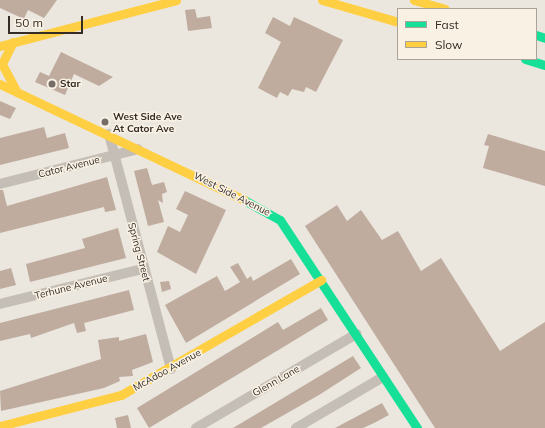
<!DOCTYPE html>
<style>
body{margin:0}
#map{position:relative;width:545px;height:428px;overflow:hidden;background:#ebe7de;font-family:Mulish,sans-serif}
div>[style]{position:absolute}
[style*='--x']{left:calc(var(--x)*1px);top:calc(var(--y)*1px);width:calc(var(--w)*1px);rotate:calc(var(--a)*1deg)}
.building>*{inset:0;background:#bfac9f}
.street>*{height:10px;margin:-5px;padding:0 5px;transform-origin:5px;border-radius:5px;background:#c4beb7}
.fast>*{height:9px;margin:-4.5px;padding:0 4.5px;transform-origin:4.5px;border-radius:4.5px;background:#16e098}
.slow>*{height:9px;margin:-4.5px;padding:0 4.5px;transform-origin:4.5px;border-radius:4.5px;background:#ffcf43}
.dots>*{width:11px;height:11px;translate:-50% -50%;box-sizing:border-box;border:2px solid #f9f2e4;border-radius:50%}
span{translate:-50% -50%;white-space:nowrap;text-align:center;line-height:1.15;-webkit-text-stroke:3px #f9f2e4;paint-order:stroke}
.poi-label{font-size:10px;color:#352c26;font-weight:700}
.left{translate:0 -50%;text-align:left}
.street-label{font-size:10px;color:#352c26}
.legend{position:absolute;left:397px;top:8px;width:140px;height:52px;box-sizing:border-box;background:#f9f2e4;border:1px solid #aba398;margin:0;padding:5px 7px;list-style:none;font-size:12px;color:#352c26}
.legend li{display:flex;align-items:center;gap:8px;height:20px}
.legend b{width:20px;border:1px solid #aba398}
.scale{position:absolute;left:8px;top:16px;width:75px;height:18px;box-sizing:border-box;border:2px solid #352c26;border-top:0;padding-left:5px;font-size:12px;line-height:14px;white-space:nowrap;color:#352c26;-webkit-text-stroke:3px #f9f2e4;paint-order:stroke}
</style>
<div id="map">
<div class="building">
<i style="clip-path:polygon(0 0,57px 0,44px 18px,28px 10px,24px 19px,0 8px)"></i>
<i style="clip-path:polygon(195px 9px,197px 18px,210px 16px,212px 28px,188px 31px,185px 10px)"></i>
<i style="clip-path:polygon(273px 17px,290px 26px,294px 17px,343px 40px,316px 92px,306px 87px,304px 92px,292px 89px,288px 96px,280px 92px,277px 98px,258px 88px,281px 42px,265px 33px)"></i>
<i style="clip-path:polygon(61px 52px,113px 77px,99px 86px,74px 74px,65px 95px,35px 82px,40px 72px,49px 76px)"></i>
<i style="clip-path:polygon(0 101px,16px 108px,10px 119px,0 115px)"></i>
<i style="clip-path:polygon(44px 127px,47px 138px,65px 133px,69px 148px,0 165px,0 138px)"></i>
<i style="clip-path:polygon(488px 134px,545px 151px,545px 186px,483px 168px,489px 146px,484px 145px)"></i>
<i style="clip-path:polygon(147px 168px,152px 185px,164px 182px,167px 192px,162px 194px,163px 203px,158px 200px,164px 222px,148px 226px,134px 171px)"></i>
<i style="clip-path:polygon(107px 177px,116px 210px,105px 212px,104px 207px,0 233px,0 190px,3px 190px,7px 206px)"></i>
<i style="clip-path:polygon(185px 191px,226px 210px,196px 274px,157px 252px,168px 226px,180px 232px,188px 215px,176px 209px)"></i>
<i style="clip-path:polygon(337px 205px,347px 221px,361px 210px,382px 240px,398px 231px,421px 271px,441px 258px,500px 351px,545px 322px,545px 428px,435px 428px,305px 226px)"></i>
<i style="clip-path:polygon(118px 228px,126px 258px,30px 282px,26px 264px,85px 248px,82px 239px)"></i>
<i style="clip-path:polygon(291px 259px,300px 274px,186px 343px,165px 305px,217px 276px,225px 291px,240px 282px,230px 267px,238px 263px,247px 279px,251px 276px,253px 281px)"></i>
<i style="clip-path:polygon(11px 268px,16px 285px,0 289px,0 271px)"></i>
<i style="clip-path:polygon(169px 281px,171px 289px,162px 292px,160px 282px)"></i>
<i style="clip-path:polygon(129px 290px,134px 310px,84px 323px,86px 331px,77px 333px,74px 323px,31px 338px,30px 334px,0 341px,0 323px)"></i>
<i style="clip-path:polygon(321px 308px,328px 320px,149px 428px,137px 408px,278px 322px,283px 330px)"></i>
<i style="clip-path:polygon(146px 334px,153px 362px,132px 370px,133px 376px,119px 377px,120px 381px,104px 388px,1px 411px,0 391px,101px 359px,98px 340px,119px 337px,119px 341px)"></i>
<i style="clip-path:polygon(353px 356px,361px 368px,319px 395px,261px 428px,233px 428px)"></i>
<i style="clip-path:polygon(382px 403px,389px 415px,374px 423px,363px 428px,335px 428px)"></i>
<i style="clip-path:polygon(128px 415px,131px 428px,117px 428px,115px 418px)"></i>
</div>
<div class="street">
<i style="--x:109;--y:134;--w:243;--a:75.2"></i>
<i style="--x:0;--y:184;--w:142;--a:-14.2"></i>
<i style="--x:0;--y:304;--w:147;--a:-13.8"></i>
<i style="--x:196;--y:428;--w:186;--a:-30.4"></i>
<i style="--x:296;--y:428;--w:101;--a:-30.4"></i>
</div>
<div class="fast">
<i style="--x:536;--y:35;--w:9;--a:18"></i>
<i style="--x:525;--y:59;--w:21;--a:17"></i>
<i style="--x:244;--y:200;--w:41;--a:29.1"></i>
<i style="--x:280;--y:220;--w:249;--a:56.6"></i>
</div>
<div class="slow">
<i style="--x:322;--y:0;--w:79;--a:16.1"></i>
<i style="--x:414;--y:0;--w:32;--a:16"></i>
<i style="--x:13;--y:42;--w:25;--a:117"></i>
<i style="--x:2;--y:64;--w:32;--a:62"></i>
<i style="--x:0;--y:46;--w:182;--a:-14.6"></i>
<i style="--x:0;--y:84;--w:270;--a:25.4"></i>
<i style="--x:0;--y:426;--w:125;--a:-14.4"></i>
<i style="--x:121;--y:395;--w:231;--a:-29.9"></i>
</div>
<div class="dots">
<i style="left:52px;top:84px;background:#756d66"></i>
<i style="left:105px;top:122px;background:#756d66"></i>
</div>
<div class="poi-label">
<span class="left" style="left:60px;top:84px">Star</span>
<span class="left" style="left:113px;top:122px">West Side Ave<br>At Cator Ave</span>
</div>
<div class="street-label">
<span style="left:69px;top:167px;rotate:-14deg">Cator Avenue</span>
<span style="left:232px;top:194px;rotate:27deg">West Side Avenue</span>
<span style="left:139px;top:252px;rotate:75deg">Spring Street</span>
<span style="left:71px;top:287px;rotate:-14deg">Terhune Avenue</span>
<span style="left:167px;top:370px;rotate:-29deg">McAdoo Avenue</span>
<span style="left:276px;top:381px;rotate:-30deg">Glenn Lane</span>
</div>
<ul class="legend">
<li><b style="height:5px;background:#16e098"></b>Fast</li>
<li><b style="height:5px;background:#ffcf43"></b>Slow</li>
</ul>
<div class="scale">50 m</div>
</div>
